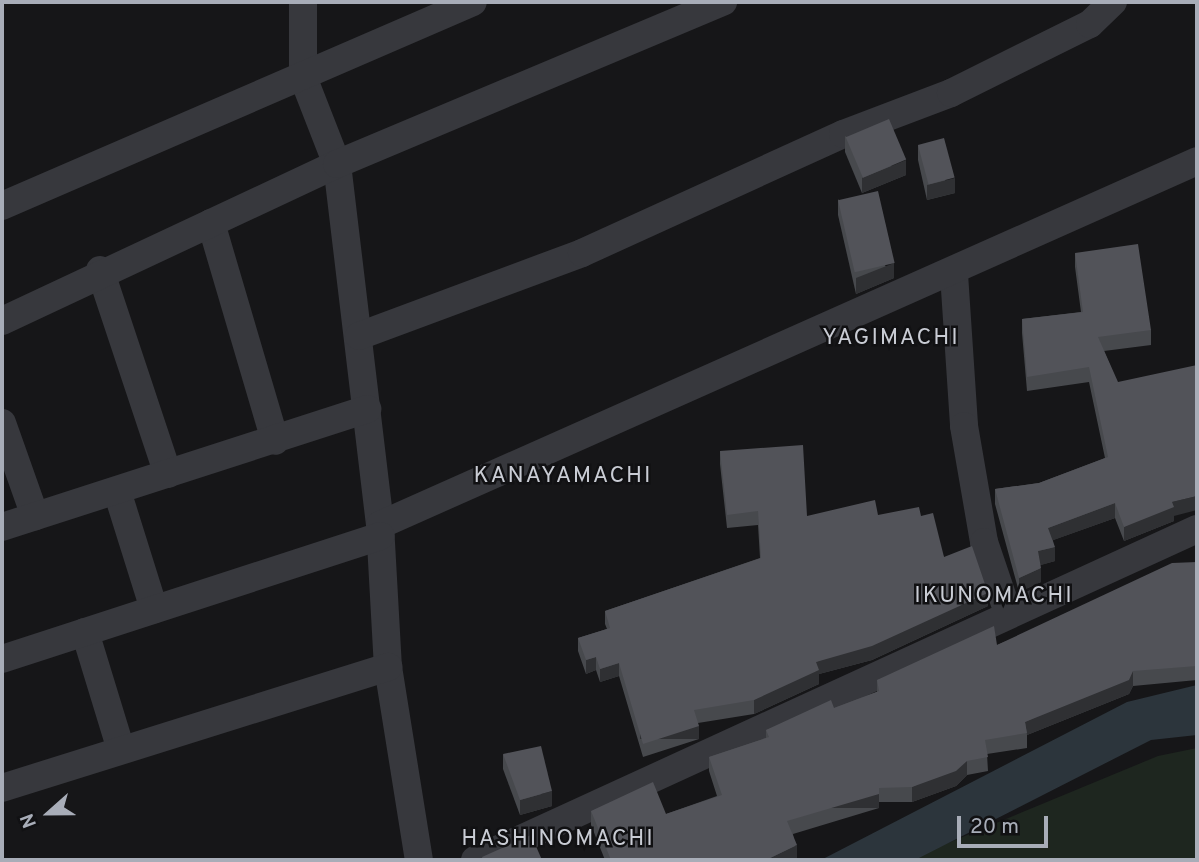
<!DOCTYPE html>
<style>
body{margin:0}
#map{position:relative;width:1199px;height:862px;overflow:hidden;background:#161618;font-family:Overpass,sans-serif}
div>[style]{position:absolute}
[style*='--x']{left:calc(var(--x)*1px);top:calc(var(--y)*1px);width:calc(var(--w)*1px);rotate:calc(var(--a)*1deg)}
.green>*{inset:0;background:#1e261f}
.water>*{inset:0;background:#2c353c}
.street>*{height:28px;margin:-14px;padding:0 14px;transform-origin:14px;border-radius:14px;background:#37383d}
.wall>*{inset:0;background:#47494d}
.shaded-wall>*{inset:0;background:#2f3033;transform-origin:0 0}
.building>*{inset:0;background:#525359;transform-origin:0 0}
span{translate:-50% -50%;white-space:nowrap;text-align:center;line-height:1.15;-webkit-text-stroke:5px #111113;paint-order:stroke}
.quarter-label{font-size:23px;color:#c9ccd4;letter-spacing:2px}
.frame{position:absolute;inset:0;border:4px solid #a8adb8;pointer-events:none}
.north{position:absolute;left:14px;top:778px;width:70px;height:70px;-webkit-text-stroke:5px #111113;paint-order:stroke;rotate:249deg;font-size:19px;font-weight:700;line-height:28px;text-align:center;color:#a8adb8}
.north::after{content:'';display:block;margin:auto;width:24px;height:32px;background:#a8adb8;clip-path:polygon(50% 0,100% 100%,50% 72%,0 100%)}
.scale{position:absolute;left:957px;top:816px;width:91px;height:32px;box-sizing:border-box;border:4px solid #a8adb8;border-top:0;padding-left:9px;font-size:21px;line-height:24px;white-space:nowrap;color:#a8adb8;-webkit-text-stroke:5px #111113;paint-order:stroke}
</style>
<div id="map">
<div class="green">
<i style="clip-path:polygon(1197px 748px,1197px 860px,907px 860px,1158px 756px)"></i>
</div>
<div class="water">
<i style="clip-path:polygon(1197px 685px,1197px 735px,1151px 740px,915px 860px,821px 860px,1127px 702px)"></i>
</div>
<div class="street">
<i style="--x:303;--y:2;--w:75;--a:90"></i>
<i style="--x:303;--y:77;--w:93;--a:68.7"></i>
<i style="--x:337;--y:164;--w:364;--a:83.2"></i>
<i style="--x:380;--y:525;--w:142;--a:86.8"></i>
<i style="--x:388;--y:667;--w:195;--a:80.9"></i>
<i style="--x:2;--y:206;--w:513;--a:-23.42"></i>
<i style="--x:211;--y:223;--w:227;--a:73.6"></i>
<i style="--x:100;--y:270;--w:215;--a:71.6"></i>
<i style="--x:954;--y:274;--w:152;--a:86.2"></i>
<i style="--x:964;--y:426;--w:118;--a:80.2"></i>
<i style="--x:984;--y:542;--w:75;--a:71.3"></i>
<i style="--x:2;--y:321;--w:370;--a:-25.1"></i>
<i style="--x:337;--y:164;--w:419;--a:-22.8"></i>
<i style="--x:359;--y:336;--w:238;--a:-20.4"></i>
<i style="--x:582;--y:253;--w:287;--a:-24.5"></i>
<i style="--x:843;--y:134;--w:116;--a:-20.8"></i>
<i style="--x:951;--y:93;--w:155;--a:-26.4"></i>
<i style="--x:1090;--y:24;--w:32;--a:-44"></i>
<i style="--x:2;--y:423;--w:99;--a:70.5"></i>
<i style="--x:117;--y:491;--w:124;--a:72.6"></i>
<i style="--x:380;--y:525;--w:894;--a:-24.01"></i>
<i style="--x:2;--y:527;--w:384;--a:-17.9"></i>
<i style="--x:85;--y:632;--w:123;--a:73"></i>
<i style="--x:2;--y:659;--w:398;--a:-18"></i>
<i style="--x:2;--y:788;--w:405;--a:-17.4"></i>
<i style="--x:475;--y:860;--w:794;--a:-24.63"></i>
</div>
<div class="wall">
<i style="clip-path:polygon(845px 136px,906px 175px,862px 193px,845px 152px)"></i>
<i style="clip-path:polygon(918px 145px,955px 193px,927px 200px,918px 160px)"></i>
<i style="clip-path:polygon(838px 199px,894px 278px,856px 294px,838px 215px)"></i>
<i style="clip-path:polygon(1075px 253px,1151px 330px,1151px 345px,1104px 351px,1174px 516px,1174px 521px,1124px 541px,1115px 518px,1053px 540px,1055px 561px,1040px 565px,1041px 582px,1019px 592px,995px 504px,995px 489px,1039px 483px,1105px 458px,1089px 382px,1027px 391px,1022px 333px,1022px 319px,1081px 312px,1075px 267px)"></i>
<i style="clip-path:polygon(720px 451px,807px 516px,921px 516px,944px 557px,988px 606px,872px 660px,819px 674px,819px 684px,754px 714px,698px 723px,699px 739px,643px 757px,619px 676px,600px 682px,596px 670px,586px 674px,578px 651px,578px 638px,607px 629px,605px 624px,605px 611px,760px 558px,758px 525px,727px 528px,720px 464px)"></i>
<i style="clip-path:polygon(1197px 562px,1197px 680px,1133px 686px,1129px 694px,1027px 735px,1027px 748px,987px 754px,988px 771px,967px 775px,956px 786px,912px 802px,879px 802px,879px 808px,793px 834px,797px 860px,605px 860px,591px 825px,591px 811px,666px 814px,717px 796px,709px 771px,709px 757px,766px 738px,766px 730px,834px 708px,877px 692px,877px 680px,997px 645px)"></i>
<i style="clip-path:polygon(503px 754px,552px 806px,520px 815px,503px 769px)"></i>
</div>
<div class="shaded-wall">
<i style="clip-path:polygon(906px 160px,906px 175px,862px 193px,862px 178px)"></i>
<i style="clip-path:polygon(955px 178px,955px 193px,927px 200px,927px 185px)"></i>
<i style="clip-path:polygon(894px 263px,894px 278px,856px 294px,856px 278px)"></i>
<i style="clip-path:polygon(1197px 496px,1197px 510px,1174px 516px,1174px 521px,1124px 541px,1124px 527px,1172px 502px)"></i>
<i style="clip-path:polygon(1115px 503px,1115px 518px,1048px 542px,1048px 528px)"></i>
<i style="clip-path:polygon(1055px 547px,1055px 561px,1038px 566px,1038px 551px)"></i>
<i style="clip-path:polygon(1041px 568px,1041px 582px,1019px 592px,1019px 578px)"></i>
<i style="clip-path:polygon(988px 593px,988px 606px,872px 660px,819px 674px,819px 684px,754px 714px,754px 700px,816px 662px)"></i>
<i style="clip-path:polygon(596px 657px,596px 670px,586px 674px,586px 660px)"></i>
<i style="clip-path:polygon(619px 663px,619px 676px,600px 682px,600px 669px)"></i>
<i style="clip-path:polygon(1133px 671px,1133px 686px,1129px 694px,1027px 735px,1025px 722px)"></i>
<i style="left:699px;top:726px;width:13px;height:59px;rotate:90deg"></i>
<i style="clip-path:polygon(967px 761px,967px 775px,956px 786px,912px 802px,912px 787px)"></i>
<i style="clip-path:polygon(552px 791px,552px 806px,520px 815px,520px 800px)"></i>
<i style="left:879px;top:794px;width:14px;height:96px;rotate:90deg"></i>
<i style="clip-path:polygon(797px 845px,797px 860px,766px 860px)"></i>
</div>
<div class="building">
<i style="left:889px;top:119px;width:44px;height:47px;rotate:67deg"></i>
<i style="left:944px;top:138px;width:41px;height:27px;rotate:75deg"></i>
<i style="left:878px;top:191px;width:74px;height:41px;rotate:77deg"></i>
<i style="clip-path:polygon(1138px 244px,1151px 330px,1098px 337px,1118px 382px,1197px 365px,1197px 496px,1172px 502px,1174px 507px,1124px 527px,1115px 503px,1048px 528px,1055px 547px,1038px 551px,1041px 568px,1019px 578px,995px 489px,1039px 483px,1108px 457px,1089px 367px,1027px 377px,1022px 319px,1083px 312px,1075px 253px)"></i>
<i style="clip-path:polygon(803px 445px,807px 516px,875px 500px,878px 515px,919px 507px,921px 516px,933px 513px,944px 557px,972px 546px,988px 593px,872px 646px,816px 662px,819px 670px,754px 700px,694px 710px,699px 726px,643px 744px,619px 663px,600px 669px,596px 657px,586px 660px,578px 638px,610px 628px,605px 611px,761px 558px,758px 511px,727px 515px,720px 451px)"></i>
<i style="clip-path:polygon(1197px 562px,1197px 666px,1133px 671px,1129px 680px,1025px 722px,1027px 733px,985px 740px,988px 757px,967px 761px,956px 771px,912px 787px,879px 788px,879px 794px,787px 821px,797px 845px,766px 860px,611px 860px,591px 811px,653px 782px,666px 814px,722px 795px,709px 757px,769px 737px,766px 730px,831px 700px,834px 708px,879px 691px,877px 680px,994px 626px,997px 645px,1172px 563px)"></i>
<i style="clip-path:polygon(541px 746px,552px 791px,520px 800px,503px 754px)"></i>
<i style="clip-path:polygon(531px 835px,542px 860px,483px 860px,482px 857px)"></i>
</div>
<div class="quarter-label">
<span style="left:891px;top:339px">YAGIMACHI</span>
<span style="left:563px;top:477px">KANAYAMACHI</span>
<span style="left:994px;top:597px">IKUNOMACHI</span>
<span style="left:558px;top:840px">HASHINOMACHI</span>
</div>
<div class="frame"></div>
<div class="north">N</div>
<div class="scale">20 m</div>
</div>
